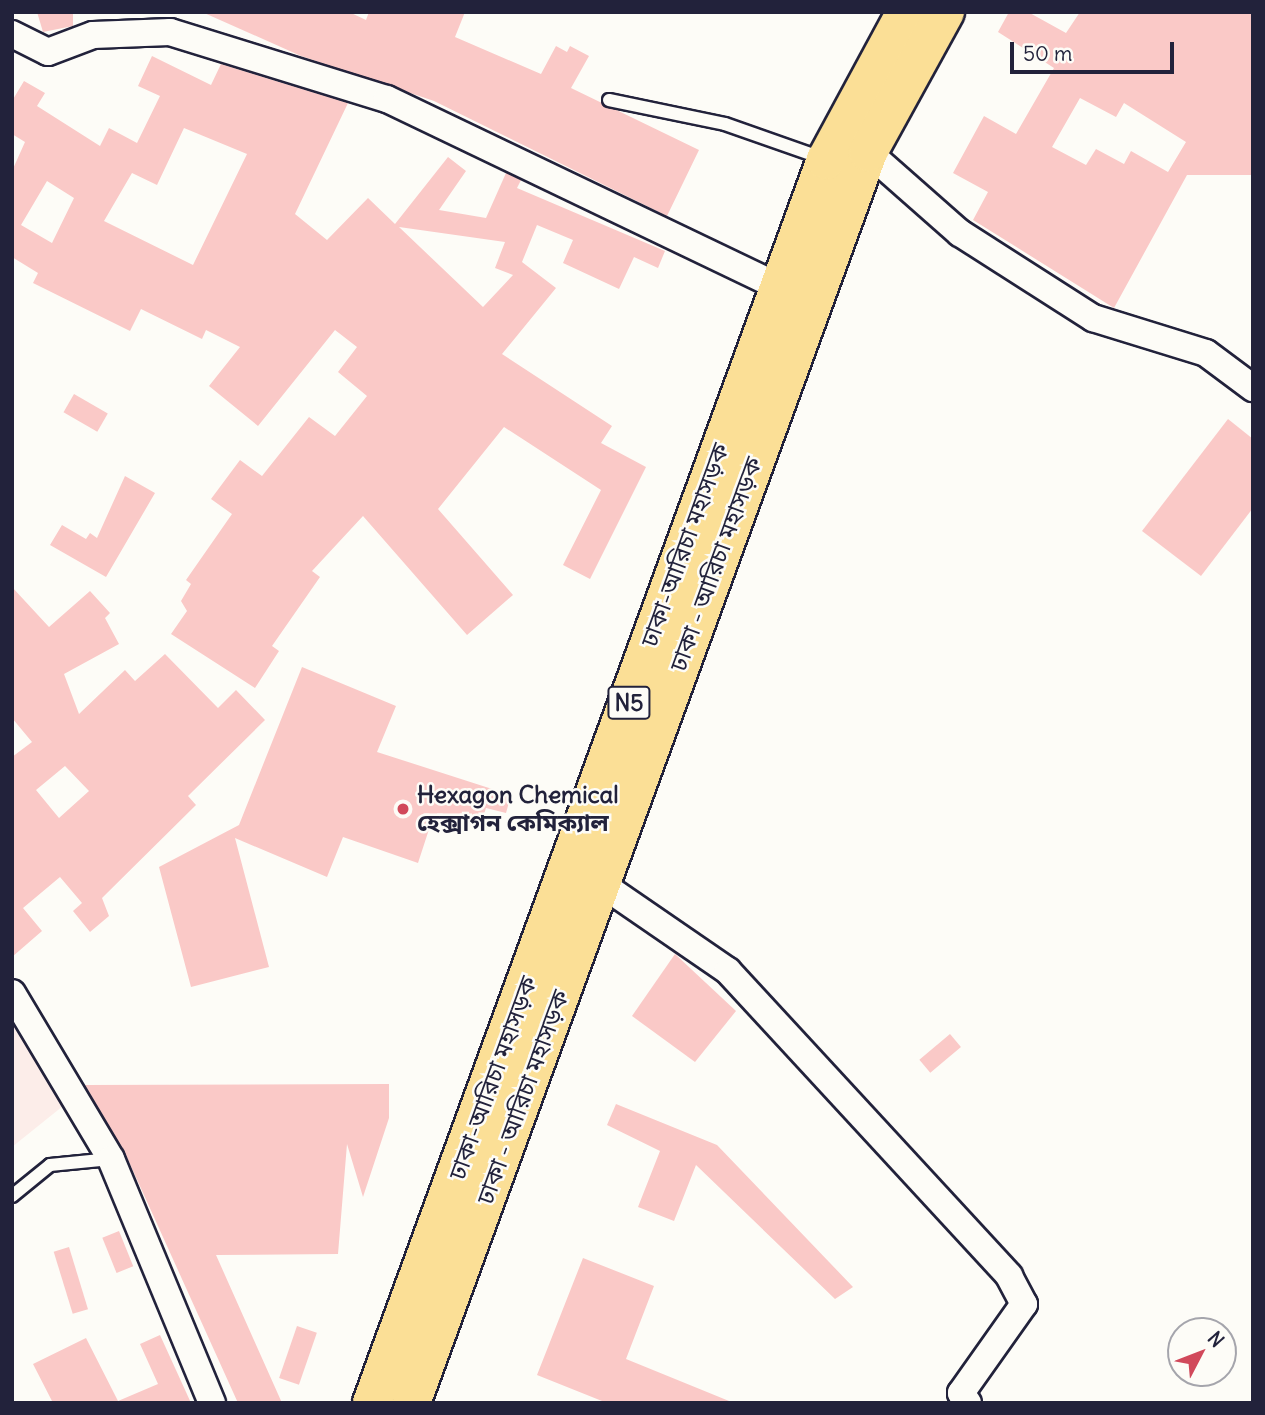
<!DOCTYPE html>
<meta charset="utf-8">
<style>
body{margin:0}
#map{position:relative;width:1265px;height:1415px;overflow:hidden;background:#fdfcf7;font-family:Delius,"Noto Sans Bengali",sans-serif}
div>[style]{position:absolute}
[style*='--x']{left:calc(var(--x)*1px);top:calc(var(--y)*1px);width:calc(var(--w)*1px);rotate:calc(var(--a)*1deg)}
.built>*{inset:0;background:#fcede9}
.building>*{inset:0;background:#fac9c7;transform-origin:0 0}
.roads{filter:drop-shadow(2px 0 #22223b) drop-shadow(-2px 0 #22223b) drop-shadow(0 2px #22223b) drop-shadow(0 -2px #22223b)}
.service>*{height:12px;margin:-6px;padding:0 6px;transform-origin:6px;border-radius:6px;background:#fdfcf7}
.minor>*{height:26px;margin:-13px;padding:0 13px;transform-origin:13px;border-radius:13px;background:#fdfcf7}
.trunk>*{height:38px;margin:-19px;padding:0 19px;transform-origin:19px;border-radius:19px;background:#fbdf96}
.dots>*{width:19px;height:19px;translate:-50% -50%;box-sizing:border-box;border:4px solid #fdfcf7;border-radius:50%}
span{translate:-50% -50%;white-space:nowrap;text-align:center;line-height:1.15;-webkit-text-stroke:5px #fdfcf7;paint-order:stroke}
.shield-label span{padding:2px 5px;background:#fdfcf7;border:2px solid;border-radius:5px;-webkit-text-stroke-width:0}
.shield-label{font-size:23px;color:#22223b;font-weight:700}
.street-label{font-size:24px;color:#22223b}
.poi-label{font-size:24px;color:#22223b;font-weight:700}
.left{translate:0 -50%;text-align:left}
.frame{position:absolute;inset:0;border:14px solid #22223b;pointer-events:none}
.north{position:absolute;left:1167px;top:1317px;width:70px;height:70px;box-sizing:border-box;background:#fdfcf7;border:2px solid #a5a5ac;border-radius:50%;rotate:48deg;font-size:19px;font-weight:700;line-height:28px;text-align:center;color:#22223b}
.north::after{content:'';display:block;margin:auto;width:24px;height:32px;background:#d1495b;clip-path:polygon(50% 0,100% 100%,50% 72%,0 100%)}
.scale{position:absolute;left:1010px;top:42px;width:164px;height:32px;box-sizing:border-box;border:4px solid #22223b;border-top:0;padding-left:9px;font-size:21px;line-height:24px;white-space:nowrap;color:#22223b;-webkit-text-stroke:5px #fdfcf7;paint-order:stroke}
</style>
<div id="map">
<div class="built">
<i style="clip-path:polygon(12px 1012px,63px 1106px,12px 1147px)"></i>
</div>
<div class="building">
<i style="clip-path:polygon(37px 12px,73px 12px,73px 26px,43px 32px)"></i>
<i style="clip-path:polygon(202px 12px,349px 12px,366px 20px,369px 12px,465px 12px,455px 37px,541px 74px,556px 46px,567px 52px,570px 46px,589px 56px,571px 88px,699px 150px,667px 216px,434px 101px,301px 56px)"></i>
<i style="clip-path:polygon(evenodd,1009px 12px,1028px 12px,1066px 33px,1080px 12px,1253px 12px,1253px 175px,1187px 175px,1114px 308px,973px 220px,988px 192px,953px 173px,984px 116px,1016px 134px,1054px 68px,998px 32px,1009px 12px,1080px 98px,1116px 117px,1124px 103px,1186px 142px,1168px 172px,1131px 151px,1124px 164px,1096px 149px,1086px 165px,1052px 147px,1080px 98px)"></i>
<i style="clip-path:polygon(evenodd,152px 56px,211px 85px,221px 64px,348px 103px,295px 214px,327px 240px,368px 198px,395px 224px,448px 157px,466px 171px,439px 210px,486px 218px,506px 173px,521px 180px,517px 188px,665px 251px,658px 268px,634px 257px,619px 289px,563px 263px,573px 240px,537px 225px,522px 262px,556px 288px,502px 354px,612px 426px,601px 443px,646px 467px,590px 579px,563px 565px,601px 490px,504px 427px,438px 509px,513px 595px,467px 635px,363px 516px,312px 571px,320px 577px,272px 646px,279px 651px,255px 688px,171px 634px,187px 611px,181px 601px,191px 584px,186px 580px,232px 514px,211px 499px,240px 460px,262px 476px,309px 417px,335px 436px,367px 396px,338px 372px,357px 347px,335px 330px,258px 426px,209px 386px,240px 347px,206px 330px,202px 339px,141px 309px,130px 331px,33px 283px,38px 273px,12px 257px,12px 171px,25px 142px,12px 134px,12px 101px,24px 81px,45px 93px,37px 106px,100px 146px,109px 128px,137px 143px,160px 96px,138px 86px,152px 56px,184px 128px,247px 154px,193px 265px,104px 221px,132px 173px,157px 185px,184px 128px,152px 56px,47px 181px,74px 198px,52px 243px,21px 225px,47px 181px,152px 56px,399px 227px,505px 242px,495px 268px,513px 275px,483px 307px,399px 227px)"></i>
<i style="left:74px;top:394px;width:39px;height:21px;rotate:30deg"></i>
<i style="clip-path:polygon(1228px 419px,1253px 439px,1253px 508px,1201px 576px,1142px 531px)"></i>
<i style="clip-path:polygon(125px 476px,155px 493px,106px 577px,50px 545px,62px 525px,86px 539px,90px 533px,97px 538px)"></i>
<i style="clip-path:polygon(evenodd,12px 587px,49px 627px,90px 591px,110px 613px,105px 618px,119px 644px,64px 674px,79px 714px,125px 670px,135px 681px,165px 654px,218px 708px,236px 690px,265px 720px,188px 796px,196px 805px,102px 898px,109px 916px,90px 932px,73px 911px,82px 903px,60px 877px,23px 908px,42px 931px,12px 957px,12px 757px,32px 742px,12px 718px,12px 587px,65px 766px,89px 791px,59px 818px,36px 790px,65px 766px)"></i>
<i style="clip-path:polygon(302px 667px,396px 706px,377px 752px,511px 795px,506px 813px,486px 808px,479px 829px,434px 814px,418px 863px,343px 837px,327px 877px,235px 838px,269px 967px,191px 987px,159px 867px,239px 825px)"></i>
<i style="clip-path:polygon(675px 954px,736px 1011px,695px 1062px,632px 1016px)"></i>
<i style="left:950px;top:1034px;width:17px;height:40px;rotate:50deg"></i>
<i style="clip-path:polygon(389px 1084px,389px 1118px,363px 1197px,347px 1144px,338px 1254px,216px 1255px,282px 1403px,238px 1403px,125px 1153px,85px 1085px)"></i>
<i style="clip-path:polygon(616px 1104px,717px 1145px,853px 1287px,835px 1299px,696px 1165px,674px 1221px,638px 1207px,660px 1151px,607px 1125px)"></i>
<i style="left:119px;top:1231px;width:38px;height:18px;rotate:68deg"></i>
<i style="left:69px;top:1247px;width:65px;height:16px;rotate:73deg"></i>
<i style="clip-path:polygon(583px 1258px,654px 1286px,626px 1359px,734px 1403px,607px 1403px,537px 1375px)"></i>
<i style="left:297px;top:1326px;width:21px;height:55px;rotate:19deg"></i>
<i style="clip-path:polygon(160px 1335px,191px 1403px,53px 1403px,33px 1364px,86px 1338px,118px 1401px,158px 1384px,140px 1344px)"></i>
</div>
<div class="roads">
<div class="service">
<i style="--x:609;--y:100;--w:118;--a:11.7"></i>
<i style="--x:725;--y:124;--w:103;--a:19.3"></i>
<i style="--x:12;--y:1196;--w:49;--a:-39.2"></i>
<i style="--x:50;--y:1165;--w:61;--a:-5.6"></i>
</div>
<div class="minor">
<i style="--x:12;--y:34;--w:40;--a:26.6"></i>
<i style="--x:48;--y:52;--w:48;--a:-20.7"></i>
<i style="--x:93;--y:35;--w:77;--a:-2.2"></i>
<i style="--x:170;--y:32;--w:227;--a:17.2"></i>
<i style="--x:387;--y:99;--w:436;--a:25.6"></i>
<i style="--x:868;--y:152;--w:123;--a:41.4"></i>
<i style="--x:960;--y:233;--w:158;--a:32.6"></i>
<i style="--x:1093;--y:318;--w:118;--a:17.2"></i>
<i style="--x:1206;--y:353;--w:59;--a:36.7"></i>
<i style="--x:600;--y:883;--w:155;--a:34.5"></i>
<i style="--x:728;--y:971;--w:415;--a:47.3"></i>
<i style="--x:1009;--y:1276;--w:32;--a:62"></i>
<i style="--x:1024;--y:1304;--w:109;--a:125.3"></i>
<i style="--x:961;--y:1393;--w:12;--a:55"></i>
<i style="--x:12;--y:993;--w:193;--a:59.2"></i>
<i style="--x:111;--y:1159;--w:264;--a:67.5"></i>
</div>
<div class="trunk">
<i style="--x:372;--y:1403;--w:1323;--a:-69.94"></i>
<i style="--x:826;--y:160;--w:168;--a:-61.6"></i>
<i style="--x:411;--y:1403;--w:1332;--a:-69.93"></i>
<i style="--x:868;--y:152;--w:160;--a:-61.2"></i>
</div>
</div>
<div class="dots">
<i style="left:403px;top:809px;background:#d1495b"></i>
</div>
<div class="shield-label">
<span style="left:629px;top:703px">N5</span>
</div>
<div class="street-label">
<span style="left:685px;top:545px;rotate:-70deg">ঢাকা-আরিচা মহাসড়ক</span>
<span style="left:716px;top:564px;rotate:-70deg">ঢাকা - আরিচা মহাসড়ক</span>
<span style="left:493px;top:1078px;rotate:-70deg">ঢাকা-আরিচা মহাসড়ক</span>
<span style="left:523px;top:1097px;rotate:-70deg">ঢাকা - আরিচা মহাসড়ক</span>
</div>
<div class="poi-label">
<span class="left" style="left:417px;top:809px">Hexagon Chemical<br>হেক্সাগন কেমিক্যাল</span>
</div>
<div class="frame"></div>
<div class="north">N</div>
<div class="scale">50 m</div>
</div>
